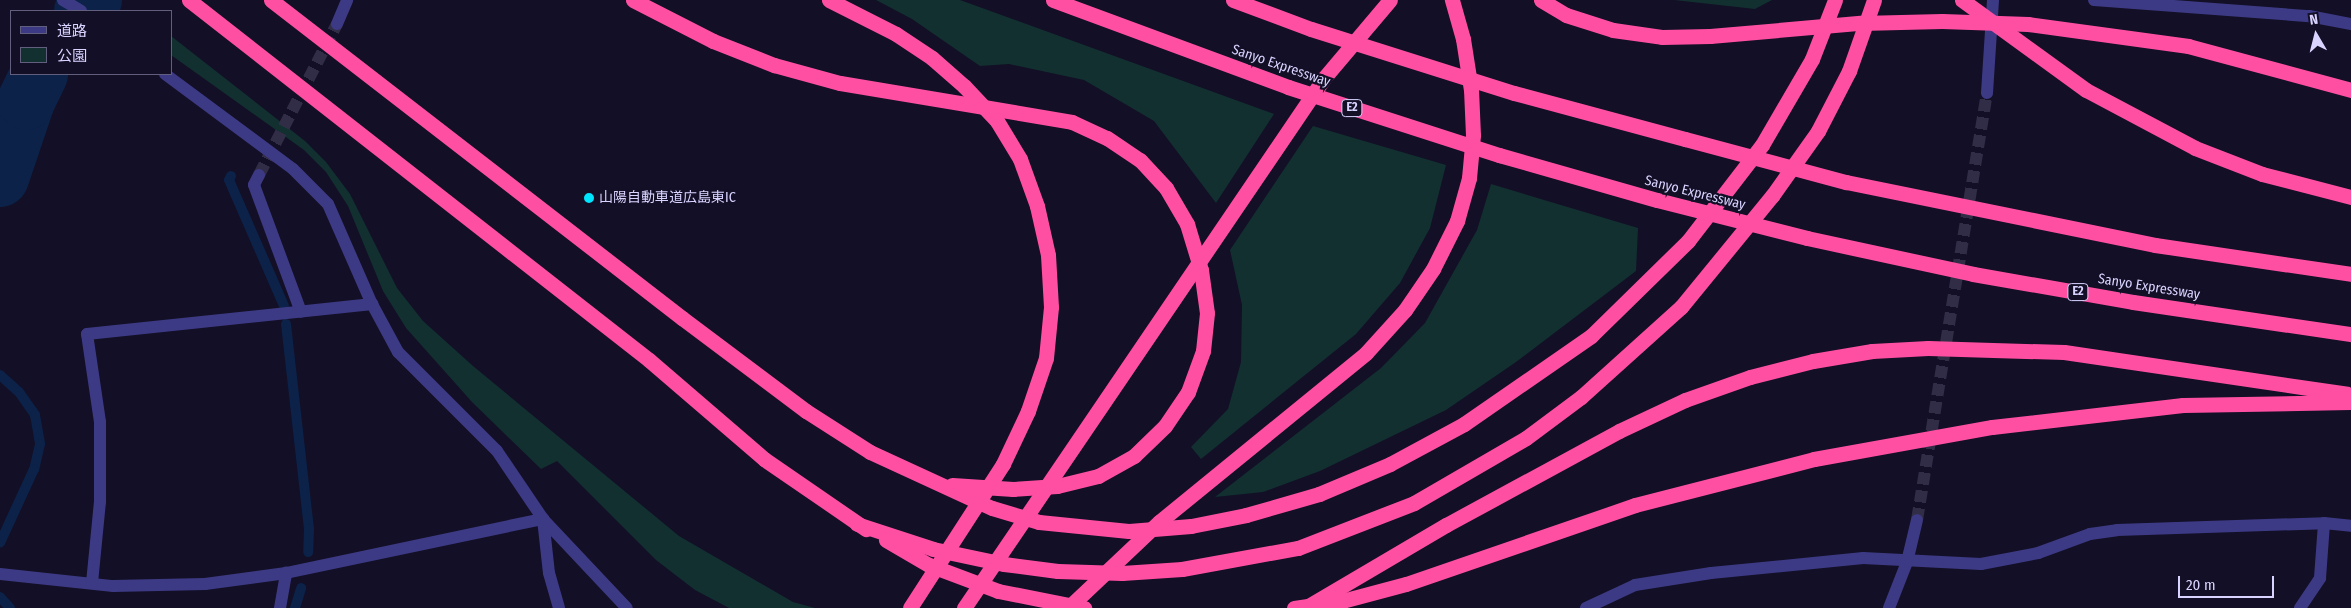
<!DOCTYPE html>
<meta charset="utf-8">
<style>
body{margin:0}
#map{position:relative;width:2351px;height:608px;overflow:hidden;background:#130f26;font-family:"Fira Sans Condensed","Noto Sans JP",sans-serif}
div>[style]{position:absolute}
[style*='--x']{left:calc(var(--x)*1px);top:calc(var(--y)*1px);width:calc(var(--w)*1px);rotate:calc(var(--a)*1deg)}
.green>*{inset:0;background:#12302f}
.stream>*{height:10px;margin:-5px;padding:0 5px;transform-origin:5px;border-radius:5px;background:#0c2248}
.river>*{height:58px;margin:-29px;padding:0 29px;transform-origin:29px;border-radius:29px;background:#0c2248}
.minor-tunnel>*{height:12px;margin-top:-6px;transform-origin:0;background:repeating-linear-gradient(90deg,#312d47 0 12px,transparent 0 18px)}
.minor>*{height:12px;margin:-6px;padding:0 6px;transform-origin:6px;border-radius:6px;background:#3d3a85}
.highway>*{height:15px;margin:-7.5px;padding:0 7.5px;transform-origin:7.5px;border-radius:7.5px;background:#ff4fa3}
.highway-bridge>*{height:15px;margin:-7.5px;padding:0 7.5px;transform-origin:7.5px;border-radius:7.5px;background:#ff4fa3}
.dots>*{width:14px;height:14px;translate:-50% -50%;box-sizing:border-box;border:2px solid #130f26;border-radius:50%}
span{translate:-50% -50%;white-space:nowrap;text-align:center;line-height:1.15;-webkit-text-stroke:4.5px #130f26;paint-order:stroke}
.shield-label span{padding:1px 4px;background:#130f26;border:1px solid;border-radius:4px;-webkit-text-stroke-width:0}
.shield-label{font-size:12px;color:#d9d4ff;font-weight:700}
.street-label{font-size:14px;color:#d9d4ff}
.poi-label{font-size:14px;color:#d9d4ff}
.left{translate:0 -50%;text-align:left}
.legend{position:absolute;left:10px;top:10px;width:162px;height:65px;box-sizing:border-box;background:#130f26;border:1px solid #625e7d;margin:0;padding:6px 9px;list-style:none;font-size:15px;color:#d9d4ff}
.legend li{display:flex;align-items:center;gap:10px;height:25px}
.legend b{width:25px;border:1px solid #625e7d}
.north{position:absolute;left:2291px;top:10px;width:50px;height:50px;-webkit-text-stroke:4px #130f26;paint-order:stroke;rotate:352deg;font-size:14px;font-weight:700;line-height:20px;text-align:center;color:#d9d4ff}
.north::after{content:'';display:block;margin:auto;width:18px;height:22px;background:#d9d4ff;clip-path:polygon(50% 0,100% 100%,50% 72%,0 100%)}
.scale{position:absolute;left:2178px;top:576px;width:96px;height:22px;box-sizing:border-box;border:2px solid #d9d4ff;border-top:0;padding-left:6px;font-size:15px;line-height:18px;white-space:nowrap;color:#d9d4ff;-webkit-text-stroke:4px #130f26;paint-order:stroke}
</style>
<div id="map">
<div class="green">
<i style="clip-path:polygon(876px 0,960px 0,1274px 114px,1216px 203px,1154px 121px,1084px 80px,1009px 64px,980px 66px,912px 19px)"></i>
<i style="clip-path:polygon(1674px 0,1772px 0,1755px 9px)"></i>
<i style="clip-path:polygon(171px 36px,305px 141px,326px 162px,350px 194px,397px 288px,423px 321px,473px 366px,679px 536px,793px 602px,815px 608px,729px 608px,695px 590px,656px 560px,557px 461px,541px 469px,472px 402px,406px 328px,383px 291px,348px 206px,326px 172px,304px 150px,171px 55px)"></i>
<i style="clip-path:polygon(1313px 126px,1446px 165px,1430px 228px,1400px 283px,1356px 334px,1201px 459px,1191px 447px,1228px 409px,1241px 362px,1242px 305px,1230px 250px)"></i>
<i style="clip-path:polygon(1491px 184px,1638px 228px,1636px 271px,1516px 362px,1446px 410px,1320px 471px,1263px 492px,1215px 497px,1381px 368px,1425px 323px,1477px 230px)"></i>
</div>
<div class="stream">
<i style="--x:231;--y:176;--w:4;--a:117"></i>
<i style="--x:229;--y:180;--w:137;--a:66.4"></i>
<i style="--x:286;--y:324;--w:206;--a:83.6"></i>
<i style="--x:309;--y:529;--w:23;--a:92"></i>
<i style="--x:0;--y:375;--w:25;--a:42"></i>
<i style="--x:19;--y:392;--w:28;--a:55"></i>
<i style="--x:35;--y:415;--w:29;--a:80"></i>
<i style="--x:40;--y:444;--w:26;--a:103"></i>
<i style="--x:34;--y:469;--w:81;--a:114.7"></i>
<i style="--x:0;--y:597;--w:15;--a:48"></i>
<i style="--x:295;--y:608;--w:21;--a:-73"></i>
</div>
<div class="river">
<i style="--x:83;--y:11;--w:15;--a:-48"></i>
<i style="--x:0;--y:178;--w:81;--a:-71.3"></i>
<i style="--x:26;--y:101;--w:30;--a:-64"></i>
</div>
<div class="minor-tunnel">
<i style="--x:259;--y:175;--w:170;--a:-62.7"></i>
<i style="--x:1917;--y:520;--w:433;--a:-80.7"></i>
</div>
<div class="minor">
<i style="--x:63;--y:0;--w:21;--a:31"></i>
<i style="--x:2094;--y:0;--w:216;--a:4.3"></i>
<i style="--x:2309;--y:16;--w:43;--a:10.8"></i>
<i style="--x:337;--y:24;--w:26;--a:-67"></i>
<i style="--x:165;--y:74;--w:159;--a:36.6"></i>
<i style="--x:293;--y:169;--w:49;--a:45"></i>
<i style="--x:328;--y:204;--w:109;--a:66.3"></i>
<i style="--x:372;--y:304;--w:55;--a:61.6"></i>
<i style="--x:398;--y:352;--w:140;--a:45"></i>
<i style="--x:497;--y:451;--w:82;--a:55.9"></i>
<i style="--x:543;--y:519;--w:122;--a:46.7"></i>
<i style="--x:1987;--y:93;--w:93;--a:-86.3"></i>
<i style="--x:259;--y:175;--w:11;--a:117"></i>
<i style="--x:254;--y:185;--w:135;--a:69.7"></i>
<i style="--x:543;--y:519;--w:54;--a:83.7"></i>
<i style="--x:549;--y:573;--w:36;--a:74"></i>
<i style="--x:0;--y:574;--w:114;--a:6.1"></i>
<i style="--x:113;--y:586;--w:92;--a:-1.2"></i>
<i style="--x:205;--y:584;--w:82;--a:-7.7"></i>
<i style="--x:286;--y:573;--w:263;--a:-11.9"></i>
<i style="--x:92;--y:583;--w:81;--a:-84.4"></i>
<i style="--x:100;--y:502;--w:80;--a:-90"></i>
<i style="--x:100;--y:422;--w:89;--a:-98.4"></i>
<i style="--x:87;--y:334;--w:287;--a:-6"></i>
<i style="--x:280;--y:608;--w:36;--a:-80"></i>
<i style="--x:1586;--y:608;--w:54;--a:-25.1"></i>
<i style="--x:1635;--y:585;--w:77;--a:-9"></i>
<i style="--x:1711;--y:573;--w:153;--a:-5.6"></i>
<i style="--x:1863;--y:558;--w:118;--a:2.9"></i>
<i style="--x:1981;--y:564;--w:58;--a:-10.9"></i>
<i style="--x:2038;--y:553;--w:55;--a:-20.1"></i>
<i style="--x:2090;--y:534;--w:27;--a:-8"></i>
<i style="--x:2117;--y:530;--w:207;--a:-1.9"></i>
<i style="--x:2324;--y:523;--w:27;--a:6"></i>
<i style="--x:1889;--y:608;--w:49;--a:-68.6"></i>
<i style="--x:1907;--y:562;--w:43;--a:-76.6"></i>
<i style="--x:2300;--y:608;--w:36;--a:-56"></i>
<i style="--x:2320;--y:578;--w:55;--a:-85.8"></i>
</div>
<div class="highway">
<i style="--x:189;--y:0;--w:584;--a:38.05"></i>
<i style="--x:649;--y:360;--w:152;--a:40.7"></i>
<i style="--x:764;--y:459;--w:124;--a:34.5"></i>
<i style="--x:271;--y:0;--w:520;--a:37.73"></i>
<i style="--x:682;--y:318;--w:155;--a:36.9"></i>
<i style="--x:806;--y:411;--w:76;--a:32.6"></i>
<i style="--x:870;--y:452;--w:134;--a:24.7"></i>
<i style="--x:992;--y:508;--w:49;--a:16.6"></i>
<i style="--x:1039;--y:522;--w:90;--a:5.7"></i>
<i style="--x:1129;--y:531;--w:62;--a:-4.6"></i>
<i style="--x:1191;--y:526;--w:56;--a:-11.3"></i>
<i style="--x:1246;--y:515;--w:76;--a:-16"></i>
<i style="--x:1319;--y:494;--w:77;--a:-22.9"></i>
<i style="--x:1390;--y:464;--w:84;--a:-28.4"></i>
<i style="--x:1464;--y:424;--w:155;--a:-34.7"></i>
<i style="--x:1591;--y:336;--w:136;--a:-44.4"></i>
<i style="--x:1688;--y:241;--w:121;--a:-52.4"></i>
<i style="--x:1762;--y:145;--w:99;--a:-59.8"></i>
<i style="--x:1812;--y:59;--w:63;--a:-68.7"></i>
<i style="--x:633;--y:0;--w:90;--a:27.1"></i>
<i style="--x:713;--y:41;--w:66;--a:21.5"></i>
<i style="--x:774;--y:65;--w:68;--a:15.3"></i>
<i style="--x:840;--y:83;--w:235;--a:9.5"></i>
<i style="--x:1072;--y:122;--w:38;--a:25"></i>
<i style="--x:1107;--y:138;--w:40;--a:34"></i>
<i style="--x:1140;--y:160;--w:38;--a:47"></i>
<i style="--x:1166;--y:188;--w:42;--a:59.7"></i>
<i style="--x:1187;--y:224;--w:48;--a:73.1"></i>
<i style="--x:1201;--y:270;--w:43;--a:82.1"></i>
<i style="--x:1207;--y:313;--w:38;--a:96"></i>
<i style="--x:1203;--y:351;--w:44;--a:110.1"></i>
<i style="--x:1188;--y:392;--w:41;--a:124.1"></i>
<i style="--x:1165;--y:426;--w:43;--a:135.9"></i>
<i style="--x:1134;--y:456;--w:41;--a:150.9"></i>
<i style="--x:1098;--y:476;--w:42;--a:166.3"></i>
<i style="--x:1057;--y:486;--w:44;--a:176.1"></i>
<i style="--x:1013;--y:489;--w:61;--a:-176.2"></i>
<i style="--x:829;--y:0;--w:75;--a:26.9"></i>
<i style="--x:1053;--y:0;--w:251;--a:20.3"></i>
<i style="--x:1288;--y:87;--w:222;--a:17.9"></i>
<i style="--x:1499;--y:155;--w:164;--a:15.9"></i>
<i style="--x:1233;--y:0;--w:83;--a:20.4"></i>
<i style="--x:1311;--y:29;--w:213;--a:17.5"></i>
<i style="--x:1514;--y:93;--w:177;--a:15.1"></i>
<i style="--x:1541;--y:0;--w:29;--a:31"></i>
<i style="--x:1566;--y:15;--w:49;--a:17.7"></i>
<i style="--x:1613;--y:30;--w:49;--a:8.1"></i>
<i style="--x:1662;--y:37;--w:48;--a:-1.2"></i>
<i style="--x:2195;--y:148;--w:72;--a:21.2"></i>
<i style="--x:2262;--y:174;--w:92;--a:14.5"></i>
<i style="--x:1846;--y:182;--w:315;--a:11.5"></i>
<i style="--x:2155;--y:245;--w:198;--a:8.4"></i>
<i style="--x:1807;--y:238;--w:170;--a:12.2"></i>
<i style="--x:1973;--y:274;--w:162;--a:9.9"></i>
<i style="--x:2133;--y:302;--w:220;--a:8.4"></i>
<i style="--x:1813;--y:361;--w:60;--a:-9.6"></i>
<i style="--x:1872;--y:351;--w:56;--a:-3.1"></i>
<i style="--x:1928;--y:348;--w:136;--a:1.7"></i>
<i style="--x:2064;--y:352;--w:286;--a:8.4"></i>
<i style="--x:857;--y:524;--w:80;--a:18.2"></i>
<i style="--x:933;--y:549;--w:73;--a:11.9"></i>
<i style="--x:1004;--y:564;--w:54;--a:7.4"></i>
<i style="--x:1058;--y:571;--w:64;--a:1.8"></i>
<i style="--x:1122;--y:573;--w:60;--a:-3.8"></i>
<i style="--x:1182;--y:569;--w:118;--a:-10.3"></i>
<i style="--x:1298;--y:548;--w:124;--a:-21.2"></i>
<i style="--x:1414;--y:503;--w:129;--a:-30.1"></i>
<i style="--x:1526;--y:438;--w:69;--a:-36.7"></i>
<i style="--x:1581;--y:397;--w:135;--a:-42"></i>
<i style="--x:1681;--y:307;--w:144;--a:-50.7"></i>
<i style="--x:1772;--y:196;--w:80;--a:-54.7"></i>
<i style="--x:1818;--y:131;--w:68;--a:-62.7"></i>
<i style="--x:1849;--y:71;--w:75;--a:-70.6"></i>
<i style="--x:886;--y:540;--w:50;--a:30.2"></i>
<i style="--x:929;--y:565;--w:74;--a:20.6"></i>
<i style="--x:998;--y:591;--w:88;--a:11.2"></i>
<i style="--x:1294;--y:608;--w:49;--a:-8.3"></i>
<i style="--x:1342;--y:601;--w:66;--a:-14.9"></i>
<i style="--x:1406;--y:584;--w:242;--a:-19"></i>
<i style="--x:1635;--y:505;--w:185;--a:-14.4"></i>
<i style="--x:1814;--y:459;--w:181;--a:-10.2"></i>
<i style="--x:1992;--y:427;--w:192;--a:-6.6"></i>
<i style="--x:2183;--y:405;--w:168;--a:-1"></i>
</div>
<div class="highway-bridge">
<i style="--x:1962;--y:0;--w:153;--a:36"></i>
<i style="--x:2086;--y:90;--w:123;--a:28"></i>
<i style="--x:896;--y:34;--w:43;--a:33.7"></i>
<i style="--x:932;--y:58;--w:43;--a:41.2"></i>
<i style="--x:964;--y:86;--w:48;--a:46.7"></i>
<i style="--x:997;--y:121;--w:44;--a:58.8"></i>
<i style="--x:1020;--y:159;--w:50;--a:70.1"></i>
<i style="--x:1037;--y:206;--w:50;--a:77.3"></i>
<i style="--x:1048;--y:255;--w:52;--a:86.7"></i>
<i style="--x:1051;--y:307;--w:51;--a:95.6"></i>
<i style="--x:1046;--y:358;--w:56;--a:108.8"></i>
<i style="--x:1028;--y:411;--w:59;--a:115.3"></i>
<i style="--x:1003;--y:464;--w:171;--a:122.9"></i>
<i style="--x:1710;--y:36;--w:151;--a:-5"></i>
<i style="--x:1860;--y:23;--w:82;--a:-1.4"></i>
<i style="--x:1942;--y:21;--w:86;--a:2"></i>
<i style="--x:2028;--y:24;--w:162;--a:7.8"></i>
<i style="--x:2188;--y:46;--w:169;--a:15.1"></i>
<i style="--x:1685;--y:139;--w:167;--a:15"></i>
<i style="--x:1657;--y:200;--w:155;--a:14.2"></i>
<i style="--x:964;--y:608;--w:641;--a:-55.81"></i>
<i style="--x:1324;--y:78;--w:102;--a:-49.8"></i>
<i style="--x:1068;--y:608;--w:125;--a:-43.4"></i>
<i style="--x:1159;--y:522;--w:267;--a:-39.2"></i>
<i style="--x:1366;--y:353;--w:58;--a:-47.8"></i>
<i style="--x:1405;--y:310;--w:50;--a:-55.7"></i>
<i style="--x:1433;--y:269;--w:54;--a:-63.4"></i>
<i style="--x:1457;--y:221;--w:45;--a:-74.4"></i>
<i style="--x:1469;--y:178;--w:43;--a:-84.7"></i>
<i style="--x:1473;--y:135;--w:45;--a:-92.5"></i>
<i style="--x:1471;--y:90;--w:52;--a:-98.9"></i>
<i style="--x:1463;--y:39;--w:41;--a:-105.8"></i>
<i style="--x:1305;--y:608;--w:164;--a:-30.5"></i>
<i style="--x:1446;--y:525;--w:197;--a:-28.5"></i>
<i style="--x:1619;--y:431;--w:73;--a:-25.2"></i>
<i style="--x:1685;--y:400;--w:69;--a:-19.5"></i>
<i style="--x:1750;--y:377;--w:65;--a:-14.3"></i>
</div>
<div class="dots">
<i style="left:589px;top:198px;background:#00e5ff"></i>
</div>
<div class="shield-label">
<span style="left:1352px;top:108px">E2</span>
<span style="left:2078px;top:292px">E2</span>
</div>
<div class="street-label">
<span style="left:1281px;top:66px;rotate:19deg">Sanyo Expressway</span>
<span style="left:1695px;top:193px;rotate:14deg">Sanyo Expressway</span>
<span style="left:2149px;top:287px;rotate:9deg">Sanyo Expressway</span>
</div>
<div class="poi-label">
<span class="left" style="left:599px;top:198px">山陽自動車道広島東IC</span>
</div>
<ul class="legend">
<li><b style="height:6px;background:#3d3a85"></b>道路</li>
<li><b style="height:14px;background:#12302f"></b>公園</li>
</ul>
<div class="north">N</div>
<div class="scale">20 m</div>
</div>
